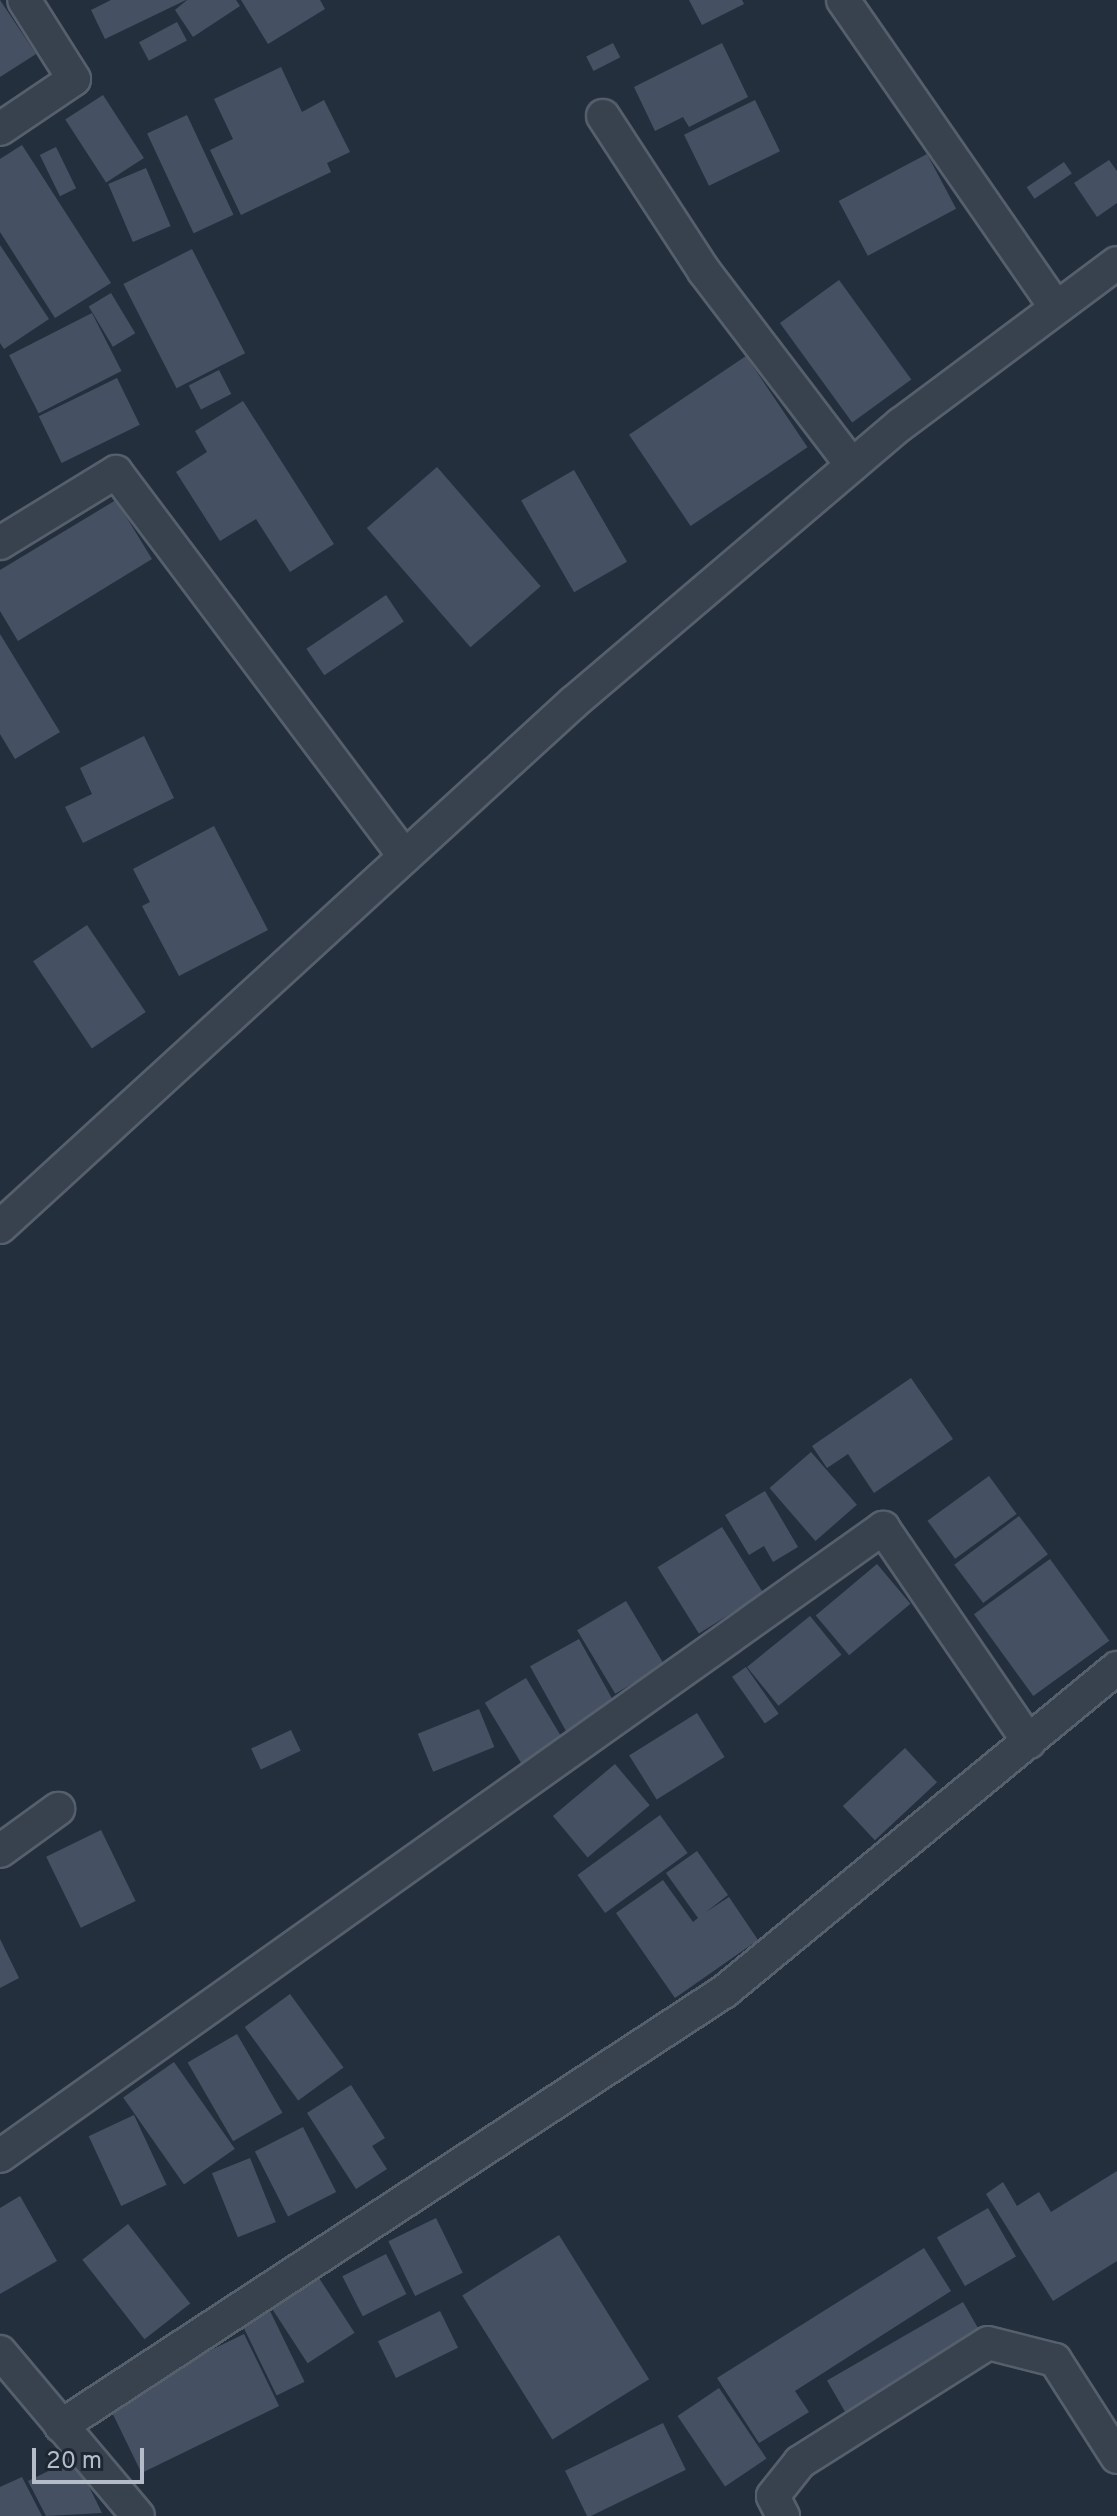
<!DOCTYPE html>
<style>
body{margin:0}
#map{position:relative;width:1117px;height:2516px;overflow:hidden;background:#242f3e;font-family:Overpass,sans-serif}
div>[style]{position:absolute}
[style*='--x']{left:calc(var(--x)*1px);top:calc(var(--y)*1px);width:calc(var(--w)*1px);rotate:calc(var(--a)*1deg)}
.building>*{inset:0;background:#455162;transform-origin:0 0}
.roads{filter:drop-shadow(2px 0 #565f6c) drop-shadow(-2px 0 #565f6c) drop-shadow(0 2px #565f6c) drop-shadow(0 -2px #565f6c)}
.street>*{height:32px;margin:-16px;padding:0 16px;transform-origin:16px;border-radius:16px;background:#38414e}
span{translate:-50% -50%;white-space:nowrap;text-align:center;line-height:1.15;-webkit-text-stroke:8px #1d2633;paint-order:stroke}
.scale{position:absolute;left:32px;top:2448px;width:112px;height:36px;box-sizing:border-box;border:4px solid #b4bcc9;border-top:0;padding-left:10px;font-size:24px;line-height:28px;white-space:nowrap;color:#b4bcc9;-webkit-text-stroke:6px #1d2633;paint-order:stroke}
</style>
<div id="map">
<div class="building">
<i style="clip-path:polygon(0 0,36px 54px,0 77px)"></i>
<i style="clip-path:polygon(111px 0,186px 0,105px 39px,91px 10px)"></i>
<i style="clip-path:polygon(187px 0,236px 0,240px 6px,193px 37px,175px 10px)"></i>
<i style="clip-path:polygon(241px 0,320px 0,325px 9px,268px 44px)"></i>
<i style="clip-path:polygon(689px 0,742px 0,744px 4px,702px 25px)"></i>
<i style="left:177px;top:22px;width:21px;height:43px;rotate:62deg"></i>
<i style="left:613px;top:43px;width:16px;height:30px;rotate:63deg"></i>
<i style="clip-path:polygon(722px 43px,748px 97px,689px 127px,683px 117px,655px 131px,634px 87px)"></i>
<i style="clip-path:polygon(281px 67px,302px 112px,324px 100px,350px 152px,327px 163px,331px 172px,241px 215px,210px 150px,233px 139px,214px 99px)"></i>
<i style="left:103px;top:95px;width:75px;height:45px;rotate:57deg"></i>
<i style="left:755px;top:100px;width:57px;height:79px;rotate:64deg"></i>
<i style="left:187px;top:115px;width:110px;height:44px;rotate:65deg"></i>
<i style="clip-path:polygon(22px 145px,111px 283px,55px 318px,0 232px,0 159px)"></i>
<i style="left:56px;top:147px;width:46px;height:18px;rotate:64deg"></i>
<i style="left:927px;top:154px;width:62px;height:100px;rotate:62deg"></i>
<i style="clip-path:polygon(1109px 160px,1117px 171px,1117px 203px,1097px 217px,1074px 183px)"></i>
<i style="left:1064px;top:162px;width:14px;height:45px;rotate:56deg"></i>
<i style="left:146px;top:168px;width:63px;height:41px;rotate:67deg"></i>
<i style="clip-path:polygon(0 245px,49px 319px,4px 349px,0 343px)"></i>
<i style="left:192px;top:249px;width:117px;height:77px;rotate:63deg"></i>
<i style="left:839px;top:280px;width:123px;height:73px;rotate:54deg"></i>
<i style="left:111px;top:293px;width:47px;height:26px;rotate:59deg"></i>
<i style="left:92px;top:313px;width:65px;height:93px;rotate:63deg"></i>
<i style="left:746px;top:356px;width:110px;height:141px;rotate:56deg"></i>
<i style="left:219px;top:370px;width:27px;height:34px;rotate:63deg"></i>
<i style="left:117px;top:378px;width:52px;height:87px;rotate:64deg"></i>
<i style="clip-path:polygon(243px 401px,334px 544px,290px 572px,256px 519px,220px 541px,176px 472px,207px 452px,195px 431px)"></i>
<i style="left:437px;top:467px;width:158px;height:93px;rotate:49deg"></i>
<i style="left:574px;top:470px;width:106px;height:61px;rotate:60deg"></i>
<i style="clip-path:polygon(116px 500px,152px 559px,18px 641px,0 611px,0 570px)"></i>
<i style="left:386px;top:595px;width:32px;height:96px;rotate:56deg"></i>
<i style="clip-path:polygon(0 634px,60px 732px,15px 759px,0 734px)"></i>
<i style="clip-path:polygon(144px 736px,174px 798px,83px 843px,65px 807px,92px 794px,80px 768px)"></i>
<i style="clip-path:polygon(214px 826px,268px 930px,179px 976px,142px 906px,150px 902px,133px 869px)"></i>
<i style="left:87px;top:925px;width:105px;height:65px;rotate:56deg"></i>
<i style="clip-path:polygon(911px 1378px,953px 1439px,874px 1493px,848px 1454px,827px 1468px,812px 1446px)"></i>
<i style="left:811px;top:1452px;width:70px;height:55px;rotate:49deg"></i>
<i style="left:989px;top:1476px;width:47px;height:76px;rotate:54deg"></i>
<i style="clip-path:polygon(765px 1491px,798px 1547px,773px 1562px,764px 1546px,749px 1555px,725px 1515px)"></i>
<i style="left:1019px;top:1516px;width:48px;height:81px;rotate:53deg"></i>
<i style="left:722px;top:1527px;width:78px;height:76px;rotate:58deg"></i>
<i style="left:1050px;top:1559px;width:101px;height:94px;rotate:54deg"></i>
<i style="left:877px;top:1564px;width:52px;height:80px;rotate:50deg"></i>
<i style="left:626px;top:1601px;width:74px;height:57px;rotate:59deg"></i>
<i style="left:810px;top:1616px;width:50px;height:81px;rotate:51deg"></i>
<i style="left:579px;top:1639px;width:75px;height:56px;rotate:61deg"></i>
<i style="left:746px;top:1667px;width:57px;height:17px;rotate:55deg"></i>
<i style="left:526px;top:1678px;width:71px;height:48px;rotate:59deg"></i>
<i style="left:479px;top:1709px;width:41px;height:66px;rotate:68deg"></i>
<i style="left:697px;top:1713px;width:52px;height:80px;rotate:58deg"></i>
<i style="left:291px;top:1730px;width:23px;height:44px;rotate:65deg"></i>
<i style="left:905px;top:1748px;width:47px;height:85px;rotate:47deg"></i>
<i style="left:615px;top:1764px;width:54px;height:81px;rotate:50deg"></i>
<i style="left:660px;top:1815px;width:47px;height:102px;rotate:54deg"></i>
<i style="left:101px;top:1830px;width:79px;height:61px;rotate:64deg"></i>
<i style="clip-path:polygon(697px 1851px,728px 1895px,706px 1912px,729px 1897px,758px 1940px,675px 1998px,616px 1913px,663px 1880px,693px 1922px,698px 1918px,666px 1873px)"></i>
<i style="clip-path:polygon(0 1939px,19px 1978px,0 1988px)"></i>
<i style="left:290px;top:1994px;width:91px;height:56px;rotate:54deg"></i>
<i style="left:237px;top:2034px;width:91px;height:57px;rotate:60deg"></i>
<i style="left:174px;top:2062px;width:106px;height:62px;rotate:55deg"></i>
<i style="clip-path:polygon(351px 2085px,385px 2138px,372px 2146px,387px 2169px,356px 2189px,307px 2113px)"></i>
<i style="left:134px;top:2115px;width:77px;height:50px;rotate:65deg"></i>
<i style="left:303px;top:2127px;width:73px;height:54px;rotate:63deg"></i>
<i style="left:250px;top:2158px;width:69px;height:41px;rotate:68deg"></i>
<i style="clip-path:polygon(1117px 2171px,1117px 2261px,1053px 2301px,986px 2194px,1003px 2182px,1017px 2206px,1039px 2192px,1051px 2212px)"></i>
<i style="clip-path:polygon(20px 2196px,57px 2261px,0 2294px,0 2208px)"></i>
<i style="left:988px;top:2208px;width:56px;height:59px;rotate:60deg"></i>
<i style="left:436px;top:2218px;width:61px;height:53px;rotate:64deg"></i>
<i style="left:128px;top:2224px;width:101px;height:58px;rotate:52deg"></i>
<i style="left:559px;top:2235px;width:170px;height:114px;rotate:58deg"></i>
<i style="clip-path:polygon(924px 2248px,951px 2291px,795px 2391px,809px 2412px,759px 2443px,717px 2378px)"></i>
<i style="left:386px;top:2254px;width:45px;height:49px;rotate:63deg"></i>
<i style="left:317px;top:2275px;width:69px;height:56px;rotate:57deg"></i>
<i style="left:963px;top:2302px;width:36px;height:157px;rotate:60deg"></i>
<i style="left:269px;top:2309px;width:81px;height:31px;rotate:64deg"></i>
<i style="left:440px;top:2311px;width:41px;height:69px;rotate:64deg"></i>
<i style="left:244px;top:2334px;width:80px;height:153px;rotate:64deg"></i>
<i style="left:719px;top:2388px;width:85px;height:50px;rotate:56deg"></i>
<i style="left:663px;top:2423px;width:52px;height:109px;rotate:64deg"></i>
<i style="clip-path:polygon(75px 2458px,102px 2513px,46px 2516px,28px 2481px)"></i>
<i style="clip-path:polygon(22px 2477px,42px 2516px,0 2516px,0 2487px)"></i>
</div>
<div class="roads">
<div class="street">
<i style="--x:843;--y:0;--w:374;--a:55.3"></i>
<i style="--x:603;--y:116;--w:185;--a:56.9"></i>
<i style="--x:704;--y:271;--w:244;--a:52.7"></i>
<i style="--x:0;--y:129;--w:89;--a:-34"></i>
<i style="--x:74;--y:79;--w:93;--a:-122.3"></i>
<i style="--x:0;--y:543;--w:136;--a:-31.5"></i>
<i style="--x:116;--y:472;--w:478;--a:53.1"></i>
<i style="--x:0;--y:1227;--w:778;--a:-42.45"></i>
<i style="--x:574;--y:702;--w:429;--a:-40.4"></i>
<i style="--x:901;--y:424;--w:269;--a:-36.7"></i>
<i style="--x:0;--y:1851;--w:72;--a:-35.9"></i>
<i style="--x:0;--y:2156;--w:1084;--a:-35.42"></i>
<i style="--x:883;--y:1528;--w:259;--a:55.7"></i>
<i style="--x:0;--y:2352;--w:214;--a:49.9"></i>
<i style="--x:61;--y:2426;--w:794;--a:-33.23"></i>
<i style="--x:725;--y:1991;--w:508;--a:-39.49"></i>
<i style="--x:783;--y:2516;--w:22;--a:-117"></i>
<i style="--x:773;--y:2496;--w:43;--a:-51.5"></i>
<i style="--x:800;--y:2462;--w:222;--a:-32.3"></i>
<i style="--x:988;--y:2343;--w:69;--a:14.2"></i>
<i style="--x:1055;--y:2360;--w:115;--a:57.4"></i>
</div>
</div>
<div class="scale">20 m</div>
</div>
